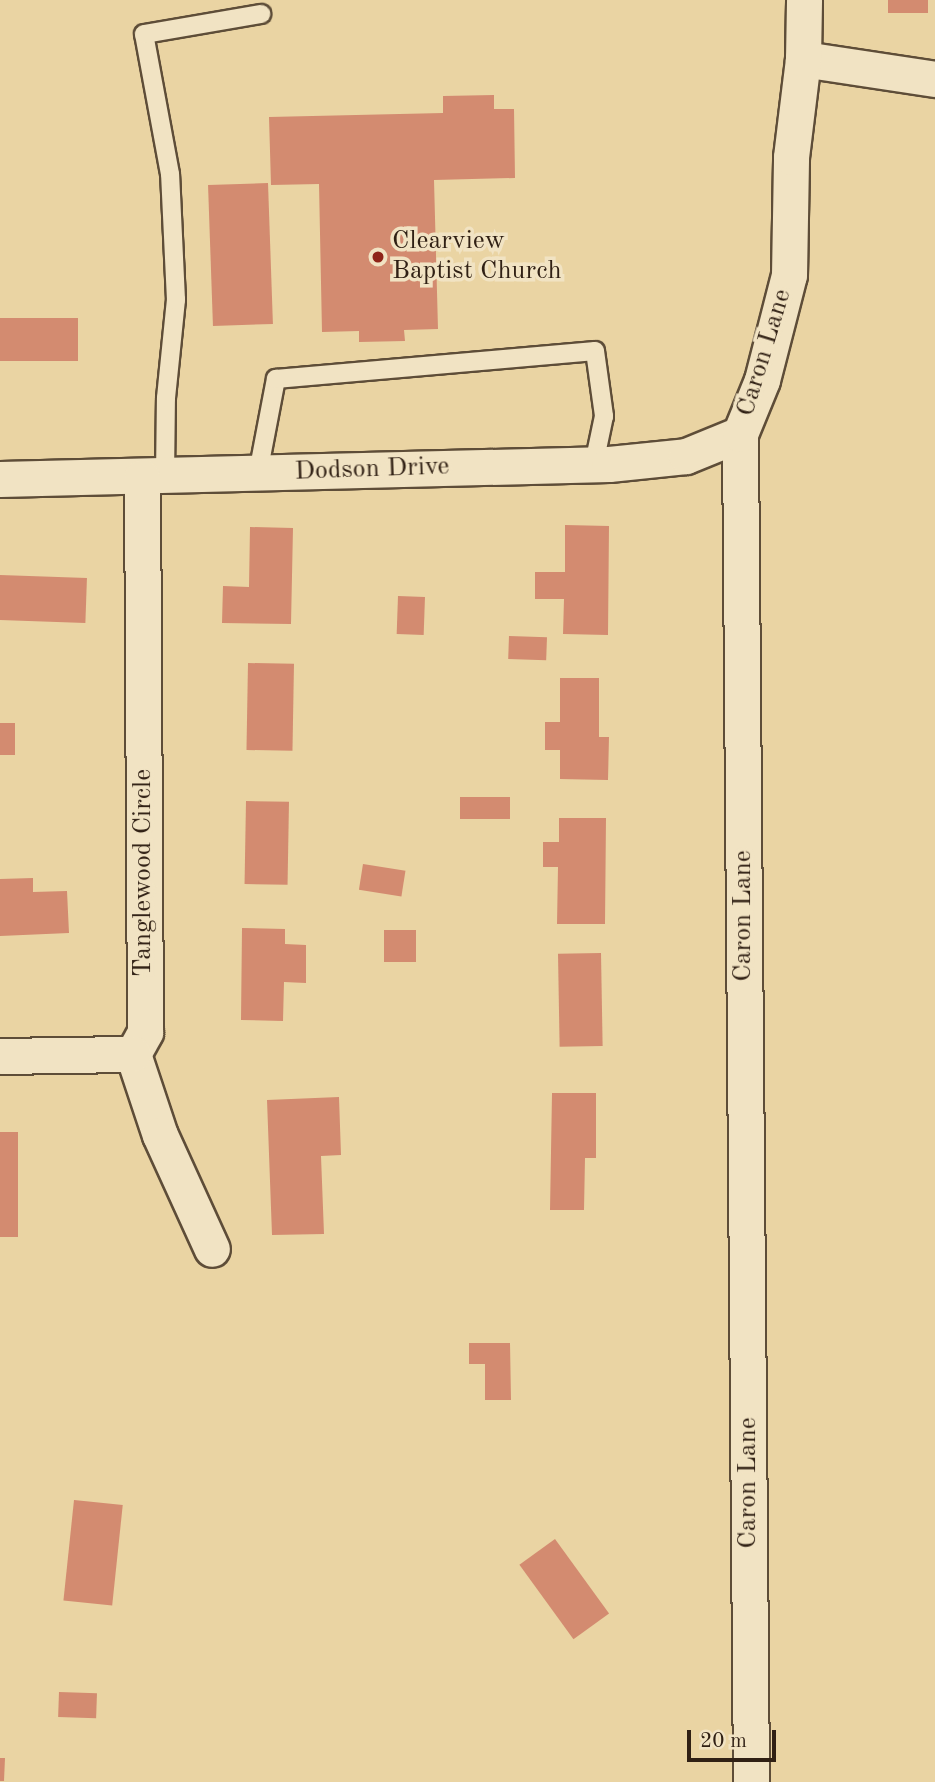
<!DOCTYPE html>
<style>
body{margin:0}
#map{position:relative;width:935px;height:1782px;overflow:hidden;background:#ead4a3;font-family:"Old Standard TT",serif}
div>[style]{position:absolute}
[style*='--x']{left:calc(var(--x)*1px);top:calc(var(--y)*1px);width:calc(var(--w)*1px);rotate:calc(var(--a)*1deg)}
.building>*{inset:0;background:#d38b70;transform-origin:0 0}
.roads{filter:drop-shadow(2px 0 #5e4d38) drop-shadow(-2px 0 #5e4d38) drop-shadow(0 2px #5e4d38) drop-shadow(0 -2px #5e4d38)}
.lane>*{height:18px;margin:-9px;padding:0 9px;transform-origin:9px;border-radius:9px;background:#f1e3c3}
.street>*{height:35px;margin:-17.5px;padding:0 17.5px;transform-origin:17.5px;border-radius:17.5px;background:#f1e3c3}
.dots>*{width:19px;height:19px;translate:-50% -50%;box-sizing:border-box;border:4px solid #f1e3c3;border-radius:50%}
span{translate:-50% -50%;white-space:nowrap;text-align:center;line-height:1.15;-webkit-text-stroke:7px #f1e3c3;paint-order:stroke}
.poi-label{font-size:26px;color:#302014}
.left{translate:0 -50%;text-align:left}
.street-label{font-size:26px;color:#302014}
.scale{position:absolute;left:687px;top:1730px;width:89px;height:32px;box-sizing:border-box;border:4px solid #302014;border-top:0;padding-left:9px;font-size:21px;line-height:24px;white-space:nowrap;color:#302014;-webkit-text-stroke:5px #f1e3c3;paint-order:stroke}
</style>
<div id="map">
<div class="building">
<i style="left:888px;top:0;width:40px;height:13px"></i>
<i style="clip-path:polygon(494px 95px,494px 109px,514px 109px,515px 178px,434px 180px,438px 329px,404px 330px,405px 341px,359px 342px,359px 331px,322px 332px,319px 184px,271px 185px,269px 117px,443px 113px,443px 96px)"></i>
<i style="left:268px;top:183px;width:141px;height:60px;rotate:88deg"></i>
<i style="left:0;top:318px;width:78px;height:43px"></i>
<i style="clip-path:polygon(565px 525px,609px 526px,608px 635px,563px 634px,564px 599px,535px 599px,535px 572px,565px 572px)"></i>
<i style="clip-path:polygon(250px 527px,293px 528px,291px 624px,222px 623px,223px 586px,249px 587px)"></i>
<i style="left:0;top:575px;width:87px;height:45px;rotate:2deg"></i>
<i style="left:398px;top:596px;width:27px;height:38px;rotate:2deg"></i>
<i style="left:509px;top:636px;width:38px;height:23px;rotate:2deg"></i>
<i style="left:248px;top:663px;width:46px;height:87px;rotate:1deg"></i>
<i style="clip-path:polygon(560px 678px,599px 678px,599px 737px,609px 737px,608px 780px,560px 779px,560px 750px,545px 750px,545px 722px,560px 722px)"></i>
<i style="left:0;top:723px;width:15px;height:32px"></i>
<i style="left:460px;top:797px;width:50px;height:22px"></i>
<i style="left:246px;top:801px;width:43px;height:83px;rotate:1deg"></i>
<i style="clip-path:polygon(559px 818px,606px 818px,605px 924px,557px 924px,558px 867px,543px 867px,543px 842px,559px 842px)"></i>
<i style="left:363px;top:864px;width:43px;height:26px;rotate:9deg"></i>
<i style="clip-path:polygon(33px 878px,33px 892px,67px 891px,69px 933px,0 936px,0 879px)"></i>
<i style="clip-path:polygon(242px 928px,285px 929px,285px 944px,306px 945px,306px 983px,284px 982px,283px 1021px,241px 1020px)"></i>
<i style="left:384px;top:930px;width:32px;height:32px"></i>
<i style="left:601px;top:953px;width:93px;height:43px;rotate:89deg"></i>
<i style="clip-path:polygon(552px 1093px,596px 1093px,596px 1158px,585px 1158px,584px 1210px,550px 1210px)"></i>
<i style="clip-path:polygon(339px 1097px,341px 1155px,321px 1156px,324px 1234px,272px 1235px,267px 1100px)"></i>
<i style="left:0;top:1132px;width:18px;height:105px"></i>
<i style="clip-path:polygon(469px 1343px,510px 1343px,511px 1400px,485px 1400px,485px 1364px,469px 1364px)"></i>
<i style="left:74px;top:1500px;width:49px;height:101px;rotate:6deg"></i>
<i style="left:555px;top:1539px;width:92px;height:44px;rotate:54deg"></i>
<i style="left:59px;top:1692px;width:38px;height:25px;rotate:2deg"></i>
<i style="clip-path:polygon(0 1758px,5px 1758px,4px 1781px,0 1781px)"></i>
</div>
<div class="roads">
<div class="lane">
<i style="--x:258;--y:473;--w:96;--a:-79.2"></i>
<i style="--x:276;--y:379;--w:320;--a:-5"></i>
<i style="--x:595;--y:351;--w:66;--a:82.1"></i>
<i style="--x:604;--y:416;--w:49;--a:101.8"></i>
<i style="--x:165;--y:476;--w:78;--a:-89.3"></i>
<i style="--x:166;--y:398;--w:99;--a:-84.2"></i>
<i style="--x:176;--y:300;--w:126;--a:-92.7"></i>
<i style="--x:170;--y:174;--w:142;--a:-100.5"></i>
<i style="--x:144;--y:34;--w:119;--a:-9.7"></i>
</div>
<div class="street">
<i style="--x:803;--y:59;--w:134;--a:8.6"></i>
<i style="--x:0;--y:479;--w:609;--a:-1.41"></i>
<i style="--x:609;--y:464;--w:77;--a:-5.9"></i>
<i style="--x:686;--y:456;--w:58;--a:-22.2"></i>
<i style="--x:133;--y:1054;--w:25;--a:-61"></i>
<i style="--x:145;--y:1032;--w:555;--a:-90.31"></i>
<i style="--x:133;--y:1054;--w:85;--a:71.6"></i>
<i style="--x:160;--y:1135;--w:125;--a:65.5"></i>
<i style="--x:0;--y:1056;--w:133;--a:-0.9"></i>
<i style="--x:751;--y:1782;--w:1348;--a:-90.47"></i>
<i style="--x:740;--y:434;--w:58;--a:-67.8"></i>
<i style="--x:762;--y:380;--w:108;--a:-75.6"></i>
<i style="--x:789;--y:275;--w:118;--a:-89"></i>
<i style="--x:791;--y:157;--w:99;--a:-83"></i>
<i style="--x:803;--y:59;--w:59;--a:-89"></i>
</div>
</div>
<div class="dots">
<i style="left:378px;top:257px;background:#8f2418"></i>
</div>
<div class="poi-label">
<span class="left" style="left:392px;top:257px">Clearview<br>Baptist Church</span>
</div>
<div class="street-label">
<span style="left:765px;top:353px;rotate:-73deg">Caron Lane</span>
<span style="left:372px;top:470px;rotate:-2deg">Dodson Drive</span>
<span style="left:144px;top:873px;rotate:-90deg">Tanglewood Circle</span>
<span style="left:744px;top:916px;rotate:-90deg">Caron Lane</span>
<span style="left:749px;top:1483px;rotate:-90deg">Caron Lane</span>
</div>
<div class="scale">20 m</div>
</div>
